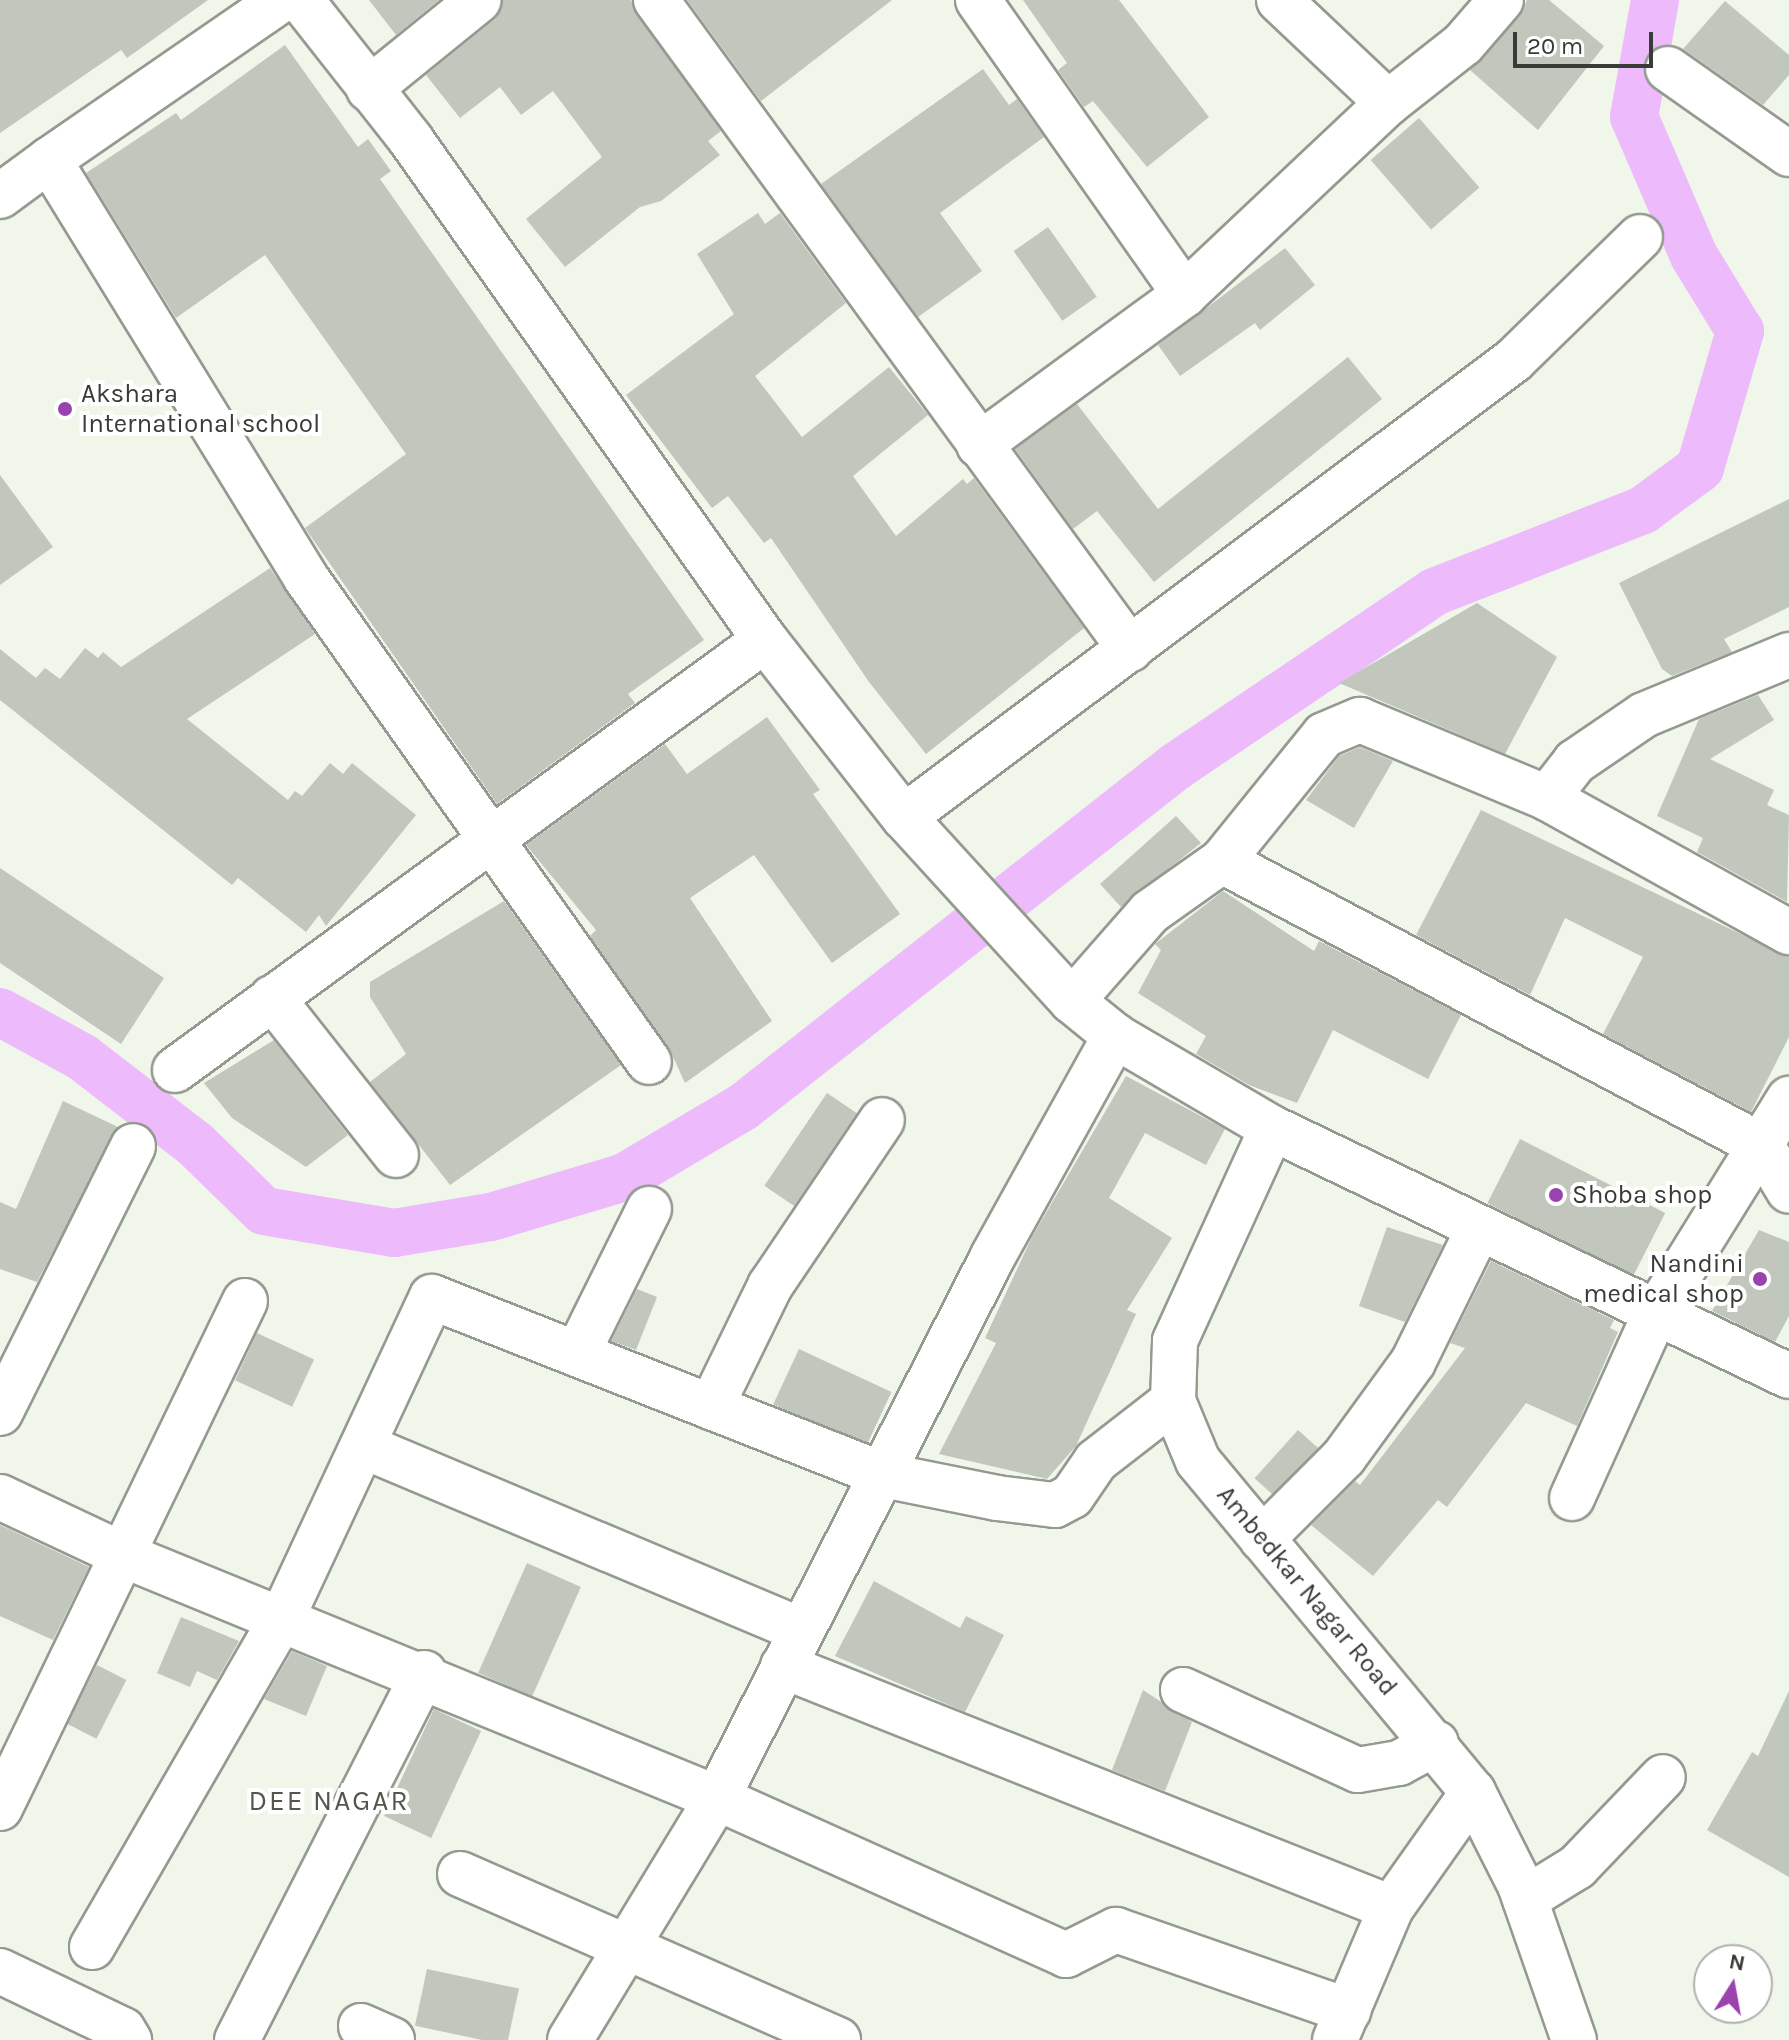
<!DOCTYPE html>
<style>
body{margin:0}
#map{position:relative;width:1789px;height:2040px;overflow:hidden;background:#f0f6ea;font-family:Karla,sans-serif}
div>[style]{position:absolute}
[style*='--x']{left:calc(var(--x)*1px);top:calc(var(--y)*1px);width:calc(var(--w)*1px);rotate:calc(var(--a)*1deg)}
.canal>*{height:48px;margin:-24px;padding:0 24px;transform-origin:24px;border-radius:24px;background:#edbafb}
.building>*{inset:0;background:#c1c7bc;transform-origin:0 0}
.roads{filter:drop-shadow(2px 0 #959a90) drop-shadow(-2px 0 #959a90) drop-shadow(0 2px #959a90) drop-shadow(0 -2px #959a90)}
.minor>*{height:44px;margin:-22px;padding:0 22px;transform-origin:22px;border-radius:22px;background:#fff}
.dots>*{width:22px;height:22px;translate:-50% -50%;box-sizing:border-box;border:4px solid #fff;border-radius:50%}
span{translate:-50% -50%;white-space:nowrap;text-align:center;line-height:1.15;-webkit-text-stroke:8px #fff;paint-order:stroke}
.poi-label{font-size:26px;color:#393b36}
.left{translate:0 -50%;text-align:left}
.right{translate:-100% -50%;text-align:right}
.street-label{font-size:26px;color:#393b36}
.neighbourhood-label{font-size:28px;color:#52574e;letter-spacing:2px}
.north{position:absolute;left:1693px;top:1944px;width:80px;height:80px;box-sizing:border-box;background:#fff;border:2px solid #b0b1af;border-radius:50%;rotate:11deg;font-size:22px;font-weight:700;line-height:32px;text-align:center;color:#393b36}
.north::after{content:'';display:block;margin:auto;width:28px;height:36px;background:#9a43af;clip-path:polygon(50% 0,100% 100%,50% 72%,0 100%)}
.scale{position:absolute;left:1513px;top:32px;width:140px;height:36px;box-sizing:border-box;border:4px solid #393b36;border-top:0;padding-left:10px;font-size:24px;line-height:28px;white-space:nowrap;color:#393b36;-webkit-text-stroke:6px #fff;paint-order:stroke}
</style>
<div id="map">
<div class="canal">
<i style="--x:0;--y:1012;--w:94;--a:28.8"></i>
<i style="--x:82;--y:1057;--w:143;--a:37.6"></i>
<i style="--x:195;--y:1144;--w:96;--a:44.2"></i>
<i style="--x:264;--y:1211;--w:132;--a:9.6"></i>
<i style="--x:394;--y:1233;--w:98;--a:-9.4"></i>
<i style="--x:491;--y:1217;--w:140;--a:-16.6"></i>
<i style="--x:625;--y:1177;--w:137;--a:-30.7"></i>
<i style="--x:743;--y:1107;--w:550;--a:-38.2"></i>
<i style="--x:1175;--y:767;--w:313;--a:-34"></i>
<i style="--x:1434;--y:592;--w:225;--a:-21.4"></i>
<i style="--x:1643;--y:510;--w:71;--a:-36.4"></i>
<i style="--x:1700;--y:468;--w:143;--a:-73.7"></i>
<i style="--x:1740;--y:331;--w:88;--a:-121.5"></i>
<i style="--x:1694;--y:256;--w:151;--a:-113.3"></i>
<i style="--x:1634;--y:117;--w:119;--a:-79.8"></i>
</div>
<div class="building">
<i style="clip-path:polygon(0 0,208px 0,127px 58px,121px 50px,0 133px)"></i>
<i style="clip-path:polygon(369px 0,439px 0,396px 35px)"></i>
<i style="clip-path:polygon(503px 0,631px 0,721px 131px,708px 141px,720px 155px,661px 201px,640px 207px,565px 267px,526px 219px,602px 157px,553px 91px,521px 115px,500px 87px,460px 118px,426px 75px,495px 19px)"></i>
<i style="clip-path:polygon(687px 0,892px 0,761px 101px)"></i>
<i style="clip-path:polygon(1023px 0,1119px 0,1209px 117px,1147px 167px,1093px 101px,1084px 107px,1058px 70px,1067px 63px)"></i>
<i style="clip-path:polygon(1527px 0,1549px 0,1604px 46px,1538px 130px,1470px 70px,1520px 16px)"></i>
<i style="clip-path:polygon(1725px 1px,1789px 55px,1789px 75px,1763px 105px,1683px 49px)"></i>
<i style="clip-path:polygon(285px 45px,358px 147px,368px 139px,391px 171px,380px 179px,704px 640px,628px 694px,635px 703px,497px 804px,305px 528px,406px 454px,265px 255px,176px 318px,86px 173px,176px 113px,181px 120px)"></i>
<i style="clip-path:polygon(983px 69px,1009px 105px,1017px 99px,1044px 137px,940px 213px,982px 271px,918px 317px,821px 184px)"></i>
<i style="left:1419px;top:118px;width:92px;height:64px;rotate:49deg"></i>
<i style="clip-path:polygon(758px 213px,765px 224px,780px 213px,846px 303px,755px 376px,802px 437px,889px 367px,928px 415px,853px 476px,896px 536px,963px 479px,967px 484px,974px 478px,1084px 628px,926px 754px,869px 682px,771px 538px,764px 543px,728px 496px,712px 508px,626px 395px,734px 314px,697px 254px)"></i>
<i style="left:1048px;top:227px;width:85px;height:42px;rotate:55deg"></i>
<i style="clip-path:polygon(1285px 248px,1315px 285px,1260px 330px,1255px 323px,1180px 376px,1158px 345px)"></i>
<i style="clip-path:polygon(1348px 357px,1382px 399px,1154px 582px,1097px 511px,1073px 529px,1015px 449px,1077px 404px,1158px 509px)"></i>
<i style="clip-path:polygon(0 475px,53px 547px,0 585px)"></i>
<i style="clip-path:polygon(1789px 499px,1789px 607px,1724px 639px,1732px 652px,1672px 676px,1662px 669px,1619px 583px)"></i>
<i style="clip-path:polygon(270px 568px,315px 634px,187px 719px,288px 800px,295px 791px,302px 796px,330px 763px,343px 774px,352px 763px,416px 815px,326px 926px,319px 915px,306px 932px,238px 878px,232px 885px,0 700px,0 649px,36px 678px,45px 668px,60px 679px,85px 648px,98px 658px,103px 652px,121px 667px)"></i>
<i style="clip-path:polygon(1477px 603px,1557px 657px,1505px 754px,1339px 683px)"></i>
<i style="clip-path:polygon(1758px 695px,1774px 720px,1710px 759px,1774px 790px,1767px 805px,1789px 815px,1787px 902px,1697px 852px,1703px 838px,1657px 816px,1699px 719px)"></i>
<i style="clip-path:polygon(767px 717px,820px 790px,813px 794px,900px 914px,832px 963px,754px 855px,690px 898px,772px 1021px,685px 1083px,669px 1048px,590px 936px,596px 930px,526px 845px,665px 744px,687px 774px)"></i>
<i style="clip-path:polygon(1360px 747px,1393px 761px,1354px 828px,1306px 800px,1339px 756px)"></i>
<i style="clip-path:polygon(1481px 810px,1789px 957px,1789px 1037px,1751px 1112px,1603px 1034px,1643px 957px,1565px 918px,1530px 995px,1416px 935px)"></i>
<i style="clip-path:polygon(1176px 816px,1201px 843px,1121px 907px,1100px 884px)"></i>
<i style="clip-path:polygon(0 868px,164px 978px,121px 1044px,0 963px)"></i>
<i style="clip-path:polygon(1223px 891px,1314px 951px,1319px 941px,1461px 1015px,1428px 1079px,1333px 1030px,1297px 1103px,1249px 1085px,1196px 1054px,1206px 1036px,1138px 993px,1161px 950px,1155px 944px)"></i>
<i style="clip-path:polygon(504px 901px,621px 1065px,450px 1185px,370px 1082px,406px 1054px,370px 997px,370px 982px)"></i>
<i style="clip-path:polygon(274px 1040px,348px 1135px,306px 1167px,232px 1118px,204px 1083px)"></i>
<i style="clip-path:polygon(1126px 1076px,1225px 1129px,1206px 1165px,1145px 1133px,1109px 1198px,1172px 1238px,1127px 1310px,1136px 1314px,1076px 1446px,1047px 1479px,939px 1454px,996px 1343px,985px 1338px,1032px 1237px)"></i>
<i style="left:827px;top:1093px;width:36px;height:112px;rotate:34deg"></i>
<i style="clip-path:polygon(63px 1101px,118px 1127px,37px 1282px,0 1269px,0 1202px,16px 1209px)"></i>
<i style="left:1520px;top:1139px;width:163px;height:72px;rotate:27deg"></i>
<i style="clip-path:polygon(1387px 1227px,1443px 1245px,1405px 1322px,1359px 1306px)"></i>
<i style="clip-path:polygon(1759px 1230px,1789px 1242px,1789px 1316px,1775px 1342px,1712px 1311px)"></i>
<i style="clip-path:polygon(1491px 1261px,1614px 1320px,1610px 1328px,1618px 1332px,1577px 1426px,1526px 1403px,1447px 1507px,1438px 1500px,1373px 1576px,1311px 1525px,1355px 1481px,1360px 1485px,1465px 1348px,1450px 1343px)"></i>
<i style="clip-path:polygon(637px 1289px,657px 1297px,636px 1350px,611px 1341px)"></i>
<i style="left:257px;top:1333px;width:63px;height:52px;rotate:25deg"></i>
<i style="left:799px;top:1349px;width:102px;height:61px;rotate:25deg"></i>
<i style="left:1298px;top:1430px;width:27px;height:65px;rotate:42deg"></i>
<i style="clip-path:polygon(0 1525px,89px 1567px,53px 1640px,0 1616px)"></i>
<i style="left:527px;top:1563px;width:59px;height:120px;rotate:24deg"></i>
<i style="clip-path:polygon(874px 1581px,960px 1628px,966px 1616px,1004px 1635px,965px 1712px,835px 1656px)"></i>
<i style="clip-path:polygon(181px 1617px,239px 1641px,217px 1680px,197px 1671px,190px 1687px,157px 1673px)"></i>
<i style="clip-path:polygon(292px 1651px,327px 1666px,306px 1716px,264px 1699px)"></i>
<i style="left:97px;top:1665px;width:33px;height:66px;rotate:27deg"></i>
<i style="clip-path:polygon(1143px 1690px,1192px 1722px,1165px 1791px,1112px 1770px)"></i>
<i style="clip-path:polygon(1789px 1691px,1789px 1877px,1707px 1830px,1752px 1752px,1758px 1756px)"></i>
<i style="left:434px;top:1709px;width:52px;height:118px;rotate:25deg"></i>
<i style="left:427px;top:1969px;width:94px;height:58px;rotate:12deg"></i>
</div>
<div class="roads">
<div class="minor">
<i style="--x:281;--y:0;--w:282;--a:145.4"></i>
<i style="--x:49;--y:160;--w:491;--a:58.4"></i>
<i style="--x:306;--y:578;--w:593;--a:54.68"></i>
<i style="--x:301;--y:0;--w:178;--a:51.8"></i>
<i style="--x:411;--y:140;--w:613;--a:54.7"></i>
<i style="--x:765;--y:640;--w:225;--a:51.9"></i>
<i style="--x:904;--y:817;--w:249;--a:47.6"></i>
<i style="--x:1072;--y:1001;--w:55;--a:39.1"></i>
<i style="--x:1115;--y:1036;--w:182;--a:30.4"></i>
<i style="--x:1272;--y:1128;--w:573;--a:25.63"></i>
<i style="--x:656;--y:0;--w:804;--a:53.86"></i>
<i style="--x:978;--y:0;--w:360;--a:54.9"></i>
<i style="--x:1279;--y:0;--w:150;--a:43.4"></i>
<i style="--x:1668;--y:69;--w:148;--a:35.1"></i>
<i style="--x:369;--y:89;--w:141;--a:-39"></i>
<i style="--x:0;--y:196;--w:61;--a:-36.3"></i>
<i style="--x:979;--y:445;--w:255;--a:-36.2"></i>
<i style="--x:1185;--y:294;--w:279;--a:-43.3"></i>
<i style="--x:1388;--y:103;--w:95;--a:-38.2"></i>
<i style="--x:1463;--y:44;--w:58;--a:-49.2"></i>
<i style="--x:1547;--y:798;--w:46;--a:-52.1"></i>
<i style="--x:1575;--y:762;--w:83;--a:-34.3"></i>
<i style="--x:1644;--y:715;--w:157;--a:-22.5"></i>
<i style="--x:904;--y:817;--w:762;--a:-36.84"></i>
<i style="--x:1514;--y:360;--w:176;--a:-44.3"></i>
<i style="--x:1222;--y:861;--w:611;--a:27.82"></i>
<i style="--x:1762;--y:1146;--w:52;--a:59"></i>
<i style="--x:272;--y:998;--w:200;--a:51.7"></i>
<i style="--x:1072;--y:1001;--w:118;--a:-48.8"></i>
<i style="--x:1150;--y:912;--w:88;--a:-35.3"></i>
<i style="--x:1222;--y:861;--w:162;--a:-51"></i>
<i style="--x:1324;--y:735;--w:39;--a:-23"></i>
<i style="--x:1360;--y:720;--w:203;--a:22.6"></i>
<i style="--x:1547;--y:798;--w:277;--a:29"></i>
<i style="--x:175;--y:1070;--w:730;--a:-36.09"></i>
<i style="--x:1272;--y:1128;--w:234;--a:114.5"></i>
<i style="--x:1175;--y:1341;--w:60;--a:91.9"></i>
<i style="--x:1173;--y:1401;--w:65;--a:67.4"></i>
<i style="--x:1198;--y:1461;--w:430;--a:50.3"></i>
<i style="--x:1473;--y:1792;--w:104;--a:63.2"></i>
<i style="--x:1520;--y:1885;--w:164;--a:70.8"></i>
<i style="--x:577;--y:1354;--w:162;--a:-63.6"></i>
<i style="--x:711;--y:1407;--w:135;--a:-64"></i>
<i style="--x:770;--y:1286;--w:200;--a:-56"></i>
<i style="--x:0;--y:1413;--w:298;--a:-63.5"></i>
<i style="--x:363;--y:1446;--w:474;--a:22.8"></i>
<i style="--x:0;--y:1497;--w:136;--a:25.2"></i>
<i style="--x:123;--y:1555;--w:642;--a:22.25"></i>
<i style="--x:717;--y:1798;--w:383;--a:24.2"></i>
<i style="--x:1066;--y:1955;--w:56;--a:-26.6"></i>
<i style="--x:1116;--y:1930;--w:246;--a:19.2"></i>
<i style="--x:1572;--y:1498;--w:200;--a:-65.7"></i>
<i style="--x:1654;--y:1316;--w:256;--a:-58.1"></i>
<i style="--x:1262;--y:1539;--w:116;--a:-45"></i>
<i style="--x:1344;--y:1457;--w:117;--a:-54"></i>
<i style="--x:1413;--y:1362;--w:147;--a:-63.8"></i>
<i style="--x:783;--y:1666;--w:654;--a:21.7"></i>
<i style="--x:1183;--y:1690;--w:192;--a:24.6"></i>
<i style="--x:1358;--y:1770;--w:42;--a:-9.7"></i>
<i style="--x:1399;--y:1763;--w:42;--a:-28.4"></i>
<i style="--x:0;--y:1808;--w:563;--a:-64.21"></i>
<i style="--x:460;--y:1874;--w:413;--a:23.7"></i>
<i style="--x:1525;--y:1899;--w:61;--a:-31.6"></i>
<i style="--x:1577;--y:1867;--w:124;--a:-46.3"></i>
<i style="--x:92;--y:1947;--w:382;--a:-60"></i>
<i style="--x:283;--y:1616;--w:352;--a:-65"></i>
<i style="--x:432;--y:1297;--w:485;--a:21.5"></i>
<i style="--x:883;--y:1475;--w:116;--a:11.4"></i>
<i style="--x:997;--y:1498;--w:58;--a:6.9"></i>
<i style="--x:1055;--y:1505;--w:19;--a:-28"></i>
<i style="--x:1072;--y:1496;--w:42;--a:-55.6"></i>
<i style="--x:1096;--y:1461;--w:98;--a:-37.9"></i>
<i style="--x:0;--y:1971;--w:136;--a:25.6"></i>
<i style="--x:123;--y:2030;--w:12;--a:59"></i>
<i style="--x:361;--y:2026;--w:34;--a:24"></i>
<i style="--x:237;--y:2040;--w:412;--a:-63"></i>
<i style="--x:570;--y:2040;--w:283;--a:-58.7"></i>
<i style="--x:717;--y:1798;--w:608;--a:-63.01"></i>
<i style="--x:993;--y:1256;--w:252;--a:-61"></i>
<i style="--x:1335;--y:2040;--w:143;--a:-67"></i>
<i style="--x:1391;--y:1908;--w:142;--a:-54.7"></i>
</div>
</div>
<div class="dots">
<i style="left:65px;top:409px;background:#9a43af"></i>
<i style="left:1556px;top:1195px;background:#9a43af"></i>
<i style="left:1760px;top:1279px;background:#9a43af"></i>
</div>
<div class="poi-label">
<span class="left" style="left:81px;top:409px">Akshara<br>International school</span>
<span class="left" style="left:1572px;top:1195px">Shoba shop</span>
<span class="right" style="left:1744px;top:1279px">Nandini<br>medical shop</span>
</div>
<div class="street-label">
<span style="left:1307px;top:1591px;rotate:50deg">Ambedkar Nagar Road</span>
</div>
<div class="neighbourhood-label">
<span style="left:329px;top:1801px">DEE NAGAR</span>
</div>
<div class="north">N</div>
<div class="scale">20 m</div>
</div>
